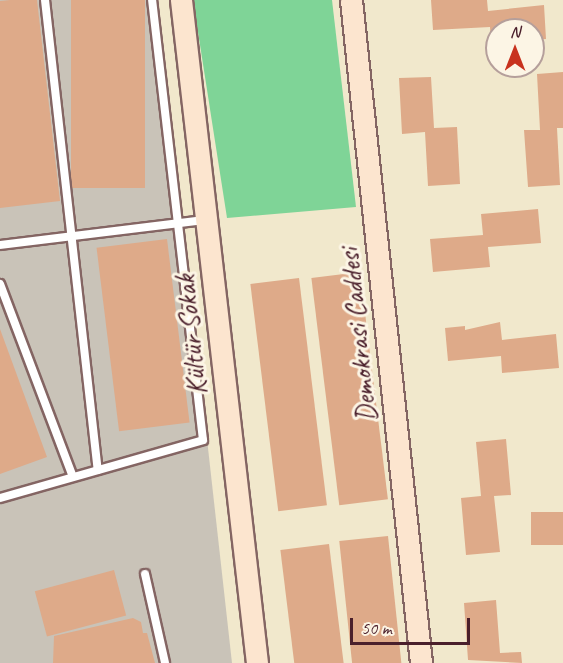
<!DOCTYPE html>
<meta charset="utf-8">
<style>
body{margin:0}
#map{position:relative;width:563px;height:663px;overflow:hidden;background:#f1e8cc;font-family:Caveat,sans-serif}
div>[style]{position:absolute}
[style*='--x']{left:calc(var(--x)*1px);top:calc(var(--y)*1px);width:calc(var(--w)*1px);rotate:calc(var(--a)*1deg)}
.industrial>*{inset:0;background:#c9c3b8}
.green>*{inset:0;background:#7fd497}
.building>*{inset:0;background:#deaa89;transform-origin:0 0}
.roads{filter:drop-shadow(2px 0 #846563) drop-shadow(-2px 0 #846563) drop-shadow(0 2px #846563) drop-shadow(0 -2px #846563)}
.lane>*{height:8px;margin:-4px;padding:0 4px;transform-origin:4px;border-radius:4px;background:#fff}
.secondary>*{height:21px;margin:-10.5px;padding:0 10.5px;transform-origin:10.5px;border-radius:10.5px;background:#fce5cf}
span{translate:-50% -50%;white-space:nowrap;text-align:center;line-height:1.15;-webkit-text-stroke:6px #fcf5e5;paint-order:stroke}
.street-label{font-size:28px;color:#4a1f2b}
.north{position:absolute;left:485px;top:18px;width:60px;height:60px;box-sizing:border-box;background:#fcf5e5;border:2px solid #b59f9b;border-radius:50%;rotate:0deg;font-size:16px;font-weight:700;line-height:24px;text-align:center;color:#4a1f2b}
.north::after{content:'';display:block;margin:auto;width:21px;height:27px;background:#c8321e;clip-path:polygon(50% 0,100% 100%,50% 72%,0 100%)}
.scale{position:absolute;left:350px;top:618px;width:120px;height:27px;box-sizing:border-box;border:3px solid #4a1f2b;border-top:0;padding-left:8px;font-size:18px;line-height:21px;white-space:nowrap;color:#4a1f2b;-webkit-text-stroke:4px #fcf5e5;paint-order:stroke}
</style>
<div id="map">
<div class="industrial">
<i style="clip-path:polygon(0 0,158px 0,232px 663px,0 663px)"></i>
</div>
<div class="green">
<i style="clip-path:polygon(193px 0,332px 0,356px 207px,227px 218px)"></i>
</div>
<div class="building">
<i style="clip-path:polygon(10px 0,37px 0,60px 201px,0 208px,0 1px)"></i>
<i style="left:71px;top:0;width:74px;height:188px"></i>
<i style="clip-path:polygon(431px 0,487px 0,488px 11px,544px 5px,546px 39px,533px 40px,533px 30px,497px 30px,497px 42px,491px 43px,490px 27px,433px 30px)"></i>
<i style="clip-path:polygon(563px 72px,563px 128px,557px 128px,560px 185px,528px 187px,524px 130px,540px 130px,537px 74px)"></i>
<i style="clip-path:polygon(431px 77px,434px 128px,457px 127px,460px 184px,428px 186px,425px 132px,402px 134px,399px 78px)"></i>
<i style="clip-path:polygon(538px 209px,541px 243px,488px 247px,490px 267px,433px 272px,430px 239px,483px 235px,481px 214px)"></i>
<i style="left:167px;top:239px;width:185px;height:71px;rotate:83deg"></i>
<i style="left:360px;top:272px;width:229px;height:49px;rotate:83deg"></i>
<i style="left:299px;top:278px;width:229px;height:49px;rotate:83deg"></i>
<i style="clip-path:polygon(500px 322px,502px 340px,556px 334px,559px 368px,502px 373px,501px 356px,448px 361px,445px 328px,465px 326px,465px 330px)"></i>
<i style="clip-path:polygon(0 329px,47px 457px,0 474px)"></i>
<i style="clip-path:polygon(506px 439px,511px 495px,494px 496px,500px 552px,466px 555px,461px 498px,481px 496px,476px 442px)"></i>
<i style="left:563px;top:512px;width:33px;height:32px;rotate:90deg"></i>
<i style="left:388px;top:536px;width:128px;height:49px;rotate:84deg"></i>
<i style="left:329px;top:544px;width:120px;height:49px;rotate:83deg"></i>
<i style="left:114px;top:570px;width:47px;height:82px;rotate:75deg"></i>
<i style="clip-path:polygon(496px 600px,500px 653px,521px 652px,522px 663px,468px 660px,464px 603px)"></i>
<i style="clip-path:polygon(133px 618px,141px 622px,143px 633px,147px 633px,155px 663px,53px 663px,54px 636px)"></i>
</div>
<div class="roads">
<div class="lane">
<i style="--x:45;--y:0;--w:473;--a:83.6"></i>
<i style="--x:0;--y:245;--w:206;--a:-7"></i>
<i style="--x:0;--y:284;--w:206;--a:69.3"></i>
<i style="--x:0;--y:498;--w:211;--a:-15.9"></i>
<i style="--x:203;--y:440;--w:443;--a:-96.6"></i>
<i style="--x:145;--y:574;--w:91;--a:77.3"></i>
</div>
<div class="secondary">
<i style="--x:181;--y:0;--w:667;--a:83.46"></i>
<i style="--x:351;--y:0;--w:667;--a:83.97"></i>
</div>
</div>
<div class="street-label">
<span style="left:191px;top:335px;rotate:-96deg">Kültür Sokak</span>
<span style="left:358px;top:335px;rotate:-96deg">Demokrasi Caddesi</span>
</div>
<div class="north">N</div>
<div class="scale">50 m</div>
</div>
